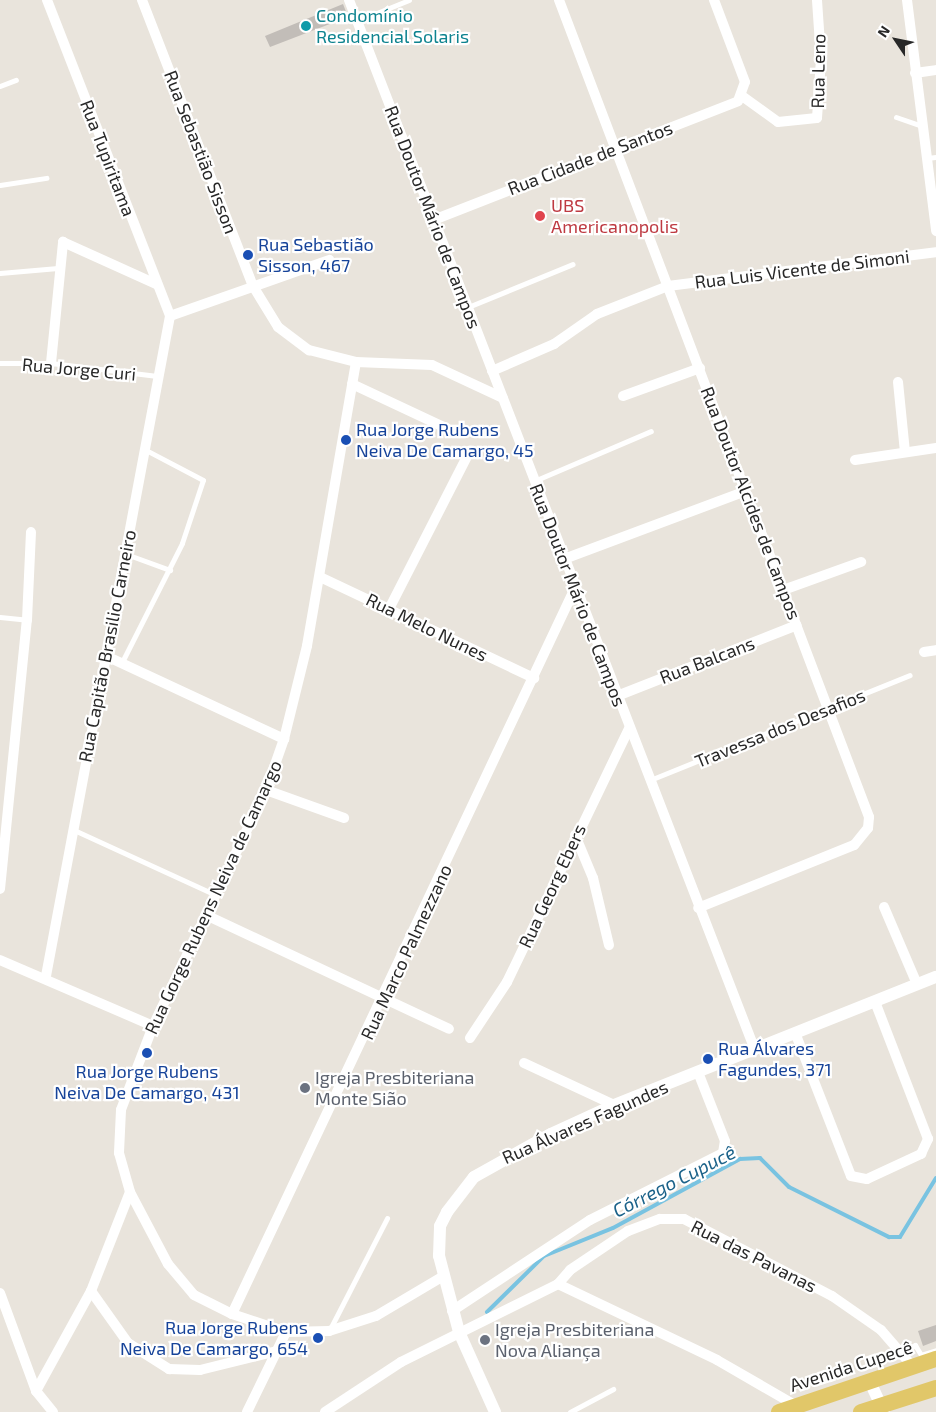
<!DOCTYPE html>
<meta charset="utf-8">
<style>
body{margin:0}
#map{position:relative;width:936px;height:1412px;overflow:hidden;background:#e9e4dc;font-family:"Exo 2",sans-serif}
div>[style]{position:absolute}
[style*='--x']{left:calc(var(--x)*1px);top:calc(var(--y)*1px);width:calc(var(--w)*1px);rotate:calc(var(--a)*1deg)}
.stream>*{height:4px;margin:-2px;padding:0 2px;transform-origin:2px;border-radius:2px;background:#79c3e1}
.building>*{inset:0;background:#c2bdb8}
.service>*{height:5px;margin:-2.5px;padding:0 2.5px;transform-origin:2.5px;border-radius:2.5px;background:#fff}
.minor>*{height:10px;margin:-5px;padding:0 5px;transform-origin:5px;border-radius:5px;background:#fff}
.tertiary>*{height:12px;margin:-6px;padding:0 6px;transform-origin:6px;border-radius:6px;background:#fff}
.primary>*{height:16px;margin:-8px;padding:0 8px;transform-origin:8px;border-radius:8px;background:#e1c769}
.dots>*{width:14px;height:14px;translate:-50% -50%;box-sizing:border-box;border:2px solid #fff;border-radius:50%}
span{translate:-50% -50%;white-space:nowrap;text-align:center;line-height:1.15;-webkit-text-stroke:4.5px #fff;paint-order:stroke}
.culture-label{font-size:18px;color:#0d838f}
.left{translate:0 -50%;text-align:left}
.street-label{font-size:18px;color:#282828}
.health-label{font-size:18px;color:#be3a42}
.transit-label{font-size:18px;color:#164399}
.right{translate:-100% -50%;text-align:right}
.worship-label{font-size:18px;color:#5b616d}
.water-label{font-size:19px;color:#1b6289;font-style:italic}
.north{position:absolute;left:871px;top:15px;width:50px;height:50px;-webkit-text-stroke:4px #fff;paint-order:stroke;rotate:304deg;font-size:14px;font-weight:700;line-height:20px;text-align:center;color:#282828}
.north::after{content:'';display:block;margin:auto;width:18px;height:22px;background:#282828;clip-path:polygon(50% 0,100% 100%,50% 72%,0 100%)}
</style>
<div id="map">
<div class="stream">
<i style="--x:487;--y:1312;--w:80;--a:-44.5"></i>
<i style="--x:544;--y:1256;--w:74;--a:-22.1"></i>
<i style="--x:613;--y:1228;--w:145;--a:-28.5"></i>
<i style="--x:740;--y:1159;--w:20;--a:-3"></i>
<i style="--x:760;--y:1158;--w:41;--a:45"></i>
<i style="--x:789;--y:1187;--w:112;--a:26.6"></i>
<i style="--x:889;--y:1237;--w:11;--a:0"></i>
<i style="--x:900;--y:1237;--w:69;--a:-58.6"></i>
</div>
<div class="building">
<i style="clip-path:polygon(343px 4px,348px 17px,270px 47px,265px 36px)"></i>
<i style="clip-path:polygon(936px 1325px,936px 1341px,923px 1346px,918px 1331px)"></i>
</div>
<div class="service">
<i style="--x:357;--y:21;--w:56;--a:-22"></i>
<i style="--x:0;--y:86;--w:17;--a:-21"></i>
<i style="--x:896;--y:117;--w:28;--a:19"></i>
<i style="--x:927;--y:158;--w:9;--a:-6"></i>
<i style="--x:0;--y:185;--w:47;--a:-8.7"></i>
<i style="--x:0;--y:273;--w:58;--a:-4.9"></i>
<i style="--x:468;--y:307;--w:113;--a:-22.3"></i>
<i style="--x:0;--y:363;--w:51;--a:0"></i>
<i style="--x:51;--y:363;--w:107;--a:7"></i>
<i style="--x:534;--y:481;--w:127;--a:-23.1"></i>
<i style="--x:126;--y:554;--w:47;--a:20"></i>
<i style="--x:0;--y:617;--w:27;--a:6"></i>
<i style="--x:122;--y:662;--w:133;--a:-63.2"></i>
<i style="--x:182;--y:543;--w:66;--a:-71.6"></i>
<i style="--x:203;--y:480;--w:67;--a:-152.3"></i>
<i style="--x:650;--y:780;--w:280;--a:-22"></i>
<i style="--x:74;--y:830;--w:156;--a:24.6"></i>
<i style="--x:329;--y:1331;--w:127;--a:-62.8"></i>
<i style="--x:903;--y:1352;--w:14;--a:-30"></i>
<i style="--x:915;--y:1345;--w:12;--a:59"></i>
<i style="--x:921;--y:1355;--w:16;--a:-18"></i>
<i style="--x:570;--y:1412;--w:49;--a:-28.1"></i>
</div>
<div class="minor">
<i style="--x:47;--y:0;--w:339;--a:68.7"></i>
<i style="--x:142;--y:0;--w:307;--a:68.8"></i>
<i style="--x:253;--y:286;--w:48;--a:58.6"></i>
<i style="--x:278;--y:327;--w:39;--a:37"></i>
<i style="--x:309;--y:350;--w:49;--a:14.3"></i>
<i style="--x:356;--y:362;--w:76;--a:2.3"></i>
<i style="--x:432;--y:365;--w:78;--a:24.9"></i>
<i style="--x:349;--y:0;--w:1126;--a:68.86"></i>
<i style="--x:559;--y:0;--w:874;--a:69.22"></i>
<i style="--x:869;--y:817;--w:11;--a:95"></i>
<i style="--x:868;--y:828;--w:22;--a:129"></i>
<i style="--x:854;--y:845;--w:168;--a:158"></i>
<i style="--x:907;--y:0;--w:233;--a:82.8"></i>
<i style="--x:915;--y:73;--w:21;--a:-8"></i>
<i style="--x:742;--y:96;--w:44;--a:35.8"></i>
<i style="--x:778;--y:122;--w:39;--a:-6"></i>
<i style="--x:817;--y:118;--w:59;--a:-86.1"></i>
<i style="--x:821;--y:59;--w:59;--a:-93.9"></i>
<i style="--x:436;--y:219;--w:324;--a:-21.3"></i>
<i style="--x:738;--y:101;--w:20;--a:-70"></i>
<i style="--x:745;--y:82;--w:88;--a:-110.7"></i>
<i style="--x:170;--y:316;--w:169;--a:-19.4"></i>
<i style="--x:356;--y:362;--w:288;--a:99.8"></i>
<i style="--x:307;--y:646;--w:96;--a:103.9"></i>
<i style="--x:284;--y:739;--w:54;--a:109.4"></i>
<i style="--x:266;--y:790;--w:262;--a:115.6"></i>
<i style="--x:153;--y:1026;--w:90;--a:110.9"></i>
<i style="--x:121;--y:1110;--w:43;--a:92.7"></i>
<i style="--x:119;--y:1153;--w:41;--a:74.2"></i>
<i style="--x:130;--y:1192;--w:81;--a:62.2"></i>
<i style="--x:168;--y:1264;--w:40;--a:50"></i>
<i style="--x:194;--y:1295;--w:42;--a:26.6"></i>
<i style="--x:232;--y:1314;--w:57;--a:18.4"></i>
<i style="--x:286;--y:1332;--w:43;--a:-1.3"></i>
<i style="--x:329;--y:1331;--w:49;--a:-17.7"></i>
<i style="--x:376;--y:1316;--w:77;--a:-30.6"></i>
<i style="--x:51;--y:363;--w:122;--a:-84.3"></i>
<i style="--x:63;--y:242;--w:102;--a:24.3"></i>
<i style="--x:492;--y:371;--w:68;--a:-23.5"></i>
<i style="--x:554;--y:344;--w:52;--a:-34.9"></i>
<i style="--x:597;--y:314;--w:76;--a:-21.5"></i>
<i style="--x:668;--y:286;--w:270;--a:-7.2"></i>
<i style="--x:898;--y:382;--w:70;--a:84.3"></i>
<i style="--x:352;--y:384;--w:106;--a:25.1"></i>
<i style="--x:623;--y:396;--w:82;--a:-20"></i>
<i style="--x:855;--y:460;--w:82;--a:-8.4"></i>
<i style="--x:564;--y:559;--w:191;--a:-20.5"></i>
<i style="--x:320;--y:577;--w:237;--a:25.3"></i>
<i style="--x:786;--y:589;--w:80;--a:-19.8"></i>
<i style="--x:389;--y:609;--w:178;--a:-62.9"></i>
<i style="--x:924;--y:652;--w:12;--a:-9"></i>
<i style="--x:104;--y:655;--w:199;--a:25"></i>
<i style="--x:617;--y:696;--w:193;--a:-21.5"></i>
<i style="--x:266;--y:790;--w:83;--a:19.7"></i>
<i style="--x:575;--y:835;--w:47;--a:67.3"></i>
<i style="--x:593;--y:878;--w:69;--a:76.6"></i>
<i style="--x:0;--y:889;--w:270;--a:-84.3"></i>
<i style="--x:27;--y:620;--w:88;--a:-87.4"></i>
<i style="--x:884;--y:907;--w:84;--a:66.8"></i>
<i style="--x:208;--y:916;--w:266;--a:25.1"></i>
<i style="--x:0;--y:960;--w:167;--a:23.3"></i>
<i style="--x:46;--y:976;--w:672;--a:-79.36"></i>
<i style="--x:796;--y:1035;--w:151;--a:68.7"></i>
<i style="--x:851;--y:1176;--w:16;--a:11"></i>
<i style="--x:867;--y:1179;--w:60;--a:-24.8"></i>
<i style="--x:921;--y:1154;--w:17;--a:-65"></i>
<i style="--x:928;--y:1139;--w:147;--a:-111.1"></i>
<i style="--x:470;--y:1038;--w:67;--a:-56.5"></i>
<i style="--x:507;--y:982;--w:281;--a:-64.3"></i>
<i style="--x:524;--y:1063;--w:99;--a:25"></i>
<i style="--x:558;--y:1284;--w:18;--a:-49"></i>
<i style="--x:570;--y:1270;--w:70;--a:-33.9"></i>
<i style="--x:628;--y:1231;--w:34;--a:-21"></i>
<i style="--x:660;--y:1219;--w:24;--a:0"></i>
<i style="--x:684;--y:1219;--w:167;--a:27.5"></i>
<i style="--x:832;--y:1296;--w:60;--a:34.8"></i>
<i style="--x:881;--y:1330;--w:49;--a:49.1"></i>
<i style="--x:558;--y:1284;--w:176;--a:25.5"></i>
<i style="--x:717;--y:1360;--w:90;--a:30"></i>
<i style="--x:91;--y:1291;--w:64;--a:54.6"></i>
<i style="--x:128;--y:1343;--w:49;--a:32.4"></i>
<i style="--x:169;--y:1369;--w:31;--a:2"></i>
<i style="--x:200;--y:1370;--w:79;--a:-13.9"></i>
<i style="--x:0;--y:1293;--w:104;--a:69.8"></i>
<i style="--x:36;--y:1391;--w:27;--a:51"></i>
<i style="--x:452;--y:1311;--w:165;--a:-33.4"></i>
<i style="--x:590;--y:1220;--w:149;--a:-26.7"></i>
<i style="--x:723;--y:1153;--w:12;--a:-81"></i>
<i style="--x:725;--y:1141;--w:74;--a:-111.4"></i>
<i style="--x:232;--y:1314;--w:803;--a:-64.71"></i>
<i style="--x:36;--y:1391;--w:114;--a:-61.2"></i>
<i style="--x:91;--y:1291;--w:106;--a:-68.5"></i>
<i style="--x:247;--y:1412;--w:89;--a:-64"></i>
<i style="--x:325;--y:1412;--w:91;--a:-33.3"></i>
<i style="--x:401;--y:1362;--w:175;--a:-26.4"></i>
</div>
<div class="tertiary">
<i style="--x:870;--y:1382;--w:33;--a:65"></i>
<i style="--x:495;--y:1412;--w:88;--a:-114.2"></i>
<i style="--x:459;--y:1332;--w:79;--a:-104.7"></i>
<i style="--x:439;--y:1256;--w:30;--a:-88"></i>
<i style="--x:440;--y:1226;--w:16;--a:-63"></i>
<i style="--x:447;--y:1212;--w:44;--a:-52.4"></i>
<i style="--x:474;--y:1177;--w:88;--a:-29.2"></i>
<i style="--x:551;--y:1134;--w:69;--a:-24.7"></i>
<i style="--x:614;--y:1105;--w:347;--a:-21.7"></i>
</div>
<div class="primary">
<i style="--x:779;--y:1412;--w:166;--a:-18.7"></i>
<i style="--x:861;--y:1412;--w:79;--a:-17.7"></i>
</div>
<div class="dots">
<i style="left:306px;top:26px;background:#0f9aa8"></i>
<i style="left:540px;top:216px;background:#e0444e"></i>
<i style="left:248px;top:255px;background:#1a4fb4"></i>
<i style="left:346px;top:440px;background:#1a4fb4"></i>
<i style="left:147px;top:1053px;background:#1a4fb4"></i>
<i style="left:708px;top:1059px;background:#1a4fb4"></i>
<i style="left:305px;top:1088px;background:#6b7280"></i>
<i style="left:318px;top:1338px;background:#1a4fb4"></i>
<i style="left:485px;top:1340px;background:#6b7280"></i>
</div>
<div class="culture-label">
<span class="left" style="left:316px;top:26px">Condomínio<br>Residencial Solaris</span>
</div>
<div class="street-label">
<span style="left:818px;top:71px;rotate:-89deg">Rua Leno</span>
<span style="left:201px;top:152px;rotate:69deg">Rua Sebastião Sisson</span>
<span style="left:108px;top:158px;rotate:69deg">Rua Tupiritama</span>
<span style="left:590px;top:158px;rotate:-21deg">Rua Cidade de Santos</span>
<span style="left:433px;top:217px;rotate:69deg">Rua Doutor Mário de Campos</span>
<span style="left:802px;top:269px;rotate:-7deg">Rua Luis Vicente de Simoni</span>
<span style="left:79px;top:369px;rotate:5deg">Rua Jorge Curi</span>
<span style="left:751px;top:503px;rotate:69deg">Rua Doutor Alcides de Campos</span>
<span style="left:578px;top:595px;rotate:69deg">Rua Doutor Mário de Campos</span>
<span style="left:427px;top:627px;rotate:26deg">Rua Melo Nunes</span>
<span style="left:107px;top:646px;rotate:-79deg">Rua Capitão Brasilio Carneiro</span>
<span style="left:707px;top:660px;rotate:-21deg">Rua Balcans</span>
<span style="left:780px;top:728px;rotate:-22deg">Travessa dos Desafios</span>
<span style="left:552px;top:886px;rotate:-65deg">Rua Georg Ebers</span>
<span style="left:213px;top:897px;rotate:-65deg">Rua Gorge Rubens Neiva de Camargo</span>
<span style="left:406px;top:952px;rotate:-65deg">Rua Marco Palmezzano</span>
<span style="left:585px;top:1122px;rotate:-24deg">Rua Álvares Fagundes</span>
<span style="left:754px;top:1256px;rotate:27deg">Rua das Pavanas</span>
<span style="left:851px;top:1366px;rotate:-18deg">Avenida Cupecê</span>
</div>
<div class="health-label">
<span class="left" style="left:551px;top:216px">UBS<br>Americanopolis</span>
</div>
<div class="transit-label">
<span class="left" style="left:258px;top:255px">Rua Sebastião<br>Sisson, 467</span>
<span class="left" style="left:356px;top:440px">Rua Jorge Rubens<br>Neiva De Camargo, 45</span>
<span class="left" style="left:718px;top:1059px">Rua Álvares<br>Fagundes, 371</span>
<span style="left:147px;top:1082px">Rua Jorge Rubens<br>Neiva De Camargo, 431</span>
<span class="right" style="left:308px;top:1338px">Rua Jorge Rubens<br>Neiva De Camargo, 654</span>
</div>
<div class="worship-label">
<span class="left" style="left:315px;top:1088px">Igreja Presbiteriana<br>Monte Sião</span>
<span class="left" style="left:495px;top:1340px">Igreja Presbiteriana<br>Nova Aliança</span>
</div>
<div class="water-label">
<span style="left:674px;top:1181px;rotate:-27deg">Córrego Cupucê</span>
</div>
<div class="north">N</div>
</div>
